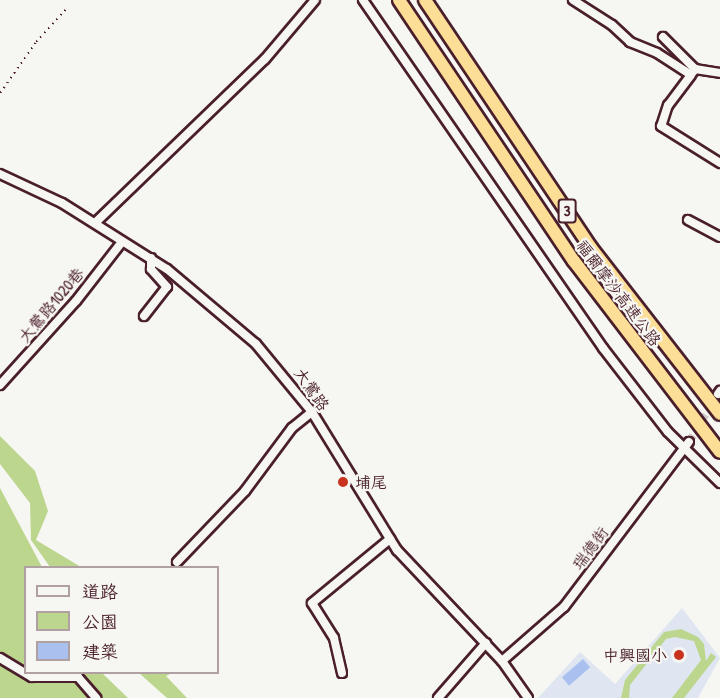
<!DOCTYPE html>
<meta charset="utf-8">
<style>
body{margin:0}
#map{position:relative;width:720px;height:698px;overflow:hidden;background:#f6f6f2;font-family:"Patrick Hand","LXGW WenKai TC",sans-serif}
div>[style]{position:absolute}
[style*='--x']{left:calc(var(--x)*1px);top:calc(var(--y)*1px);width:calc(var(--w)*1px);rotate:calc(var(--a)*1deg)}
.built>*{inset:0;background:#dfe6f1}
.green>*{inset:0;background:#bcd68d}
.building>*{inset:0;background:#aac1ef;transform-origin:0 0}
.minor-tunnel>*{height:8px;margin-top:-4px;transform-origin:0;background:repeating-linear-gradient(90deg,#d4cbca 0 8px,transparent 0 12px)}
.path>*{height:1.5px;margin-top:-0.75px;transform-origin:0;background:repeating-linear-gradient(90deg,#4a1f2b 0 1.5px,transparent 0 6px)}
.roads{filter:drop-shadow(2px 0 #4a1f2b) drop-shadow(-2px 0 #4a1f2b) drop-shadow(0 2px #4a1f2b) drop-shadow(0 -2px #4a1f2b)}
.minor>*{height:8px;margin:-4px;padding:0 4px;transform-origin:4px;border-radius:4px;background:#f6f6f2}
.highway>*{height:12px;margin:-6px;padding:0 6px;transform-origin:6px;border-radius:6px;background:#fcde96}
.dots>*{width:16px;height:16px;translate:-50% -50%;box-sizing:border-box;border:3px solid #f6f6f2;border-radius:50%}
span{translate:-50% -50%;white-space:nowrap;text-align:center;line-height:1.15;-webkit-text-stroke:4.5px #f6f6f2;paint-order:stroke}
.shield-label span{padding:2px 4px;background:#f6f6f2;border:2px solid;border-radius:4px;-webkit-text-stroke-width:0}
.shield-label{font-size:15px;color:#4a1f2b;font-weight:700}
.street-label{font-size:16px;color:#4a1f2b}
.poi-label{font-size:16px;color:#4a1f2b}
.left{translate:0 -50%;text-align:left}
.right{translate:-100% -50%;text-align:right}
.legend{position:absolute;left:24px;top:566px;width:195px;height:108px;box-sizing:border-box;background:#f6f6f2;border:2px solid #b1a0a2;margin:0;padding:8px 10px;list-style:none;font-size:18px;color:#4a1f2b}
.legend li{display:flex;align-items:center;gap:12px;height:30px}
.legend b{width:30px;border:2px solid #b1a0a2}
</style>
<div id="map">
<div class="built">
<i style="clip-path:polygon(682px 608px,720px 658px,698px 698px,538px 698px,580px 652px,615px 684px)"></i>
</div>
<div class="green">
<i style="clip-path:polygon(0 436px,35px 471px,48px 511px,36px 540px,81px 567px,50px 567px,31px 540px,30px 503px,0 464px)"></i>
<i style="clip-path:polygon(0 488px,42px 567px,26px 568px,26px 672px,102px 673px,128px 698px,0 698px)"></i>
<i style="clip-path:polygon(681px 629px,698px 637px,704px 644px,706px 661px,711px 653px,716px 657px,684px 698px,672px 698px,701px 660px,694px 641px,675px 637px,666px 639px,630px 685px,629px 698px,621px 698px,625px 680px,664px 632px)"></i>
<i style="clip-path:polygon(139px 673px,172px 673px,166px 676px,187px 698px,167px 698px)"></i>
</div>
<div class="building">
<i style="left:583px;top:659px;width:11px;height:28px;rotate:49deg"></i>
</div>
<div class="minor-tunnel">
<i style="--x:689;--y:442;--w:47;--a:-59"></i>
</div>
<div class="path">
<i style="--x:0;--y:93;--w:62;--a:-54.8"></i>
<i style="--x:36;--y:42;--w:46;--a:-47.6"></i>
</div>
<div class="roads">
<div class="minor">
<i style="--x:363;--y:0;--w:423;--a:55.4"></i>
<i style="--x:603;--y:348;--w:106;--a:52.3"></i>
<i style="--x:668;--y:432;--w:73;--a:44.4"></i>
<i style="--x:573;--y:0;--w:46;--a:32.7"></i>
<i style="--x:612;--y:25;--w:25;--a:43"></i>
<i style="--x:630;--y:42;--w:29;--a:22"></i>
<i style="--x:657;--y:53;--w:40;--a:32.9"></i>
<i style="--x:691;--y:75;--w:38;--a:127"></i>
<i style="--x:668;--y:105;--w:22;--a:108"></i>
<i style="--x:661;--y:126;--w:70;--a:32.1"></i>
<i style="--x:663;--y:37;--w:45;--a:45"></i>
<i style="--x:693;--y:72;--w:4;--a:-56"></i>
<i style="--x:695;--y:69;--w:25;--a:9"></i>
<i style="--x:0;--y:174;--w:68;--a:25.1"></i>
<i style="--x:62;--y:203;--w:124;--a:32.2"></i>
<i style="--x:167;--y:269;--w:116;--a:40.1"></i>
<i style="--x:256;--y:344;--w:88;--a:50.5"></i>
<i style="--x:312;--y:412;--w:162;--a:58.4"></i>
<i style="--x:397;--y:550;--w:153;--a:46.6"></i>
<i style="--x:502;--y:661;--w:45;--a:54.9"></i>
<i style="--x:688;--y:220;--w:36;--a:28"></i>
<i style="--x:95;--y:223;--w:236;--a:-44"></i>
<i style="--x:265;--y:59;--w:77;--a:-49.7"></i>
<i style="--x:144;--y:316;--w:37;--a:-52"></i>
<i style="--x:167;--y:287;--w:24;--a:-132"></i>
<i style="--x:151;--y:269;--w:11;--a:-90"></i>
<i style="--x:0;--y:385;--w:113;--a:-47.9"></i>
<i style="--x:76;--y:301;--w:75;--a:-52.1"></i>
<i style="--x:718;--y:394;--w:4;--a:-56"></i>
<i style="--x:177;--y:562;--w:98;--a:-46.2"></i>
<i style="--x:245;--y:491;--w:79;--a:-53.3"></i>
<i style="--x:292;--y:428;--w:26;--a:-39"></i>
<i style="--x:0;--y:658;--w:37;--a:31"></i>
<i style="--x:32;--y:677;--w:46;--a:0"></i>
<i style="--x:78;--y:677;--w:28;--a:49"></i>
<i style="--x:502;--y:661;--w:82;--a:-41.1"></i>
<i style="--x:564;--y:607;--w:207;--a:-52.9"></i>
<i style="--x:342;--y:673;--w:36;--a:-103"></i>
<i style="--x:334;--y:638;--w:41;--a:-122.2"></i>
<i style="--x:312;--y:603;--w:101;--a:-39.4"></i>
<i style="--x:438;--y:698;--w:73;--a:-48.9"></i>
</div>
<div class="highway">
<i style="--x:399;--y:0;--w:314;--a:56.2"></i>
<i style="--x:574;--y:261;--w:240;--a:52.6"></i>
<i style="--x:425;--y:0;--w:298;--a:56.2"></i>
<i style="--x:591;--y:248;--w:210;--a:52.1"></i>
</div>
</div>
<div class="dots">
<i style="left:343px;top:482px;background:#c8321e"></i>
<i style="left:679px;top:655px;background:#c8321e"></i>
</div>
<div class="shield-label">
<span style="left:567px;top:211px">3</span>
</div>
<div class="street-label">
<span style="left:619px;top:293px;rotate:53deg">福爾摩沙高速公路</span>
<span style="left:51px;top:305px;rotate:-50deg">大鶯路1020巷</span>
<span style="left:312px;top:389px;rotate:55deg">大鶯路</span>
<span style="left:590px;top:548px;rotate:-53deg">瑞德街</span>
</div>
<div class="poi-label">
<span class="left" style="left:355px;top:482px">埔尾</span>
<span class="right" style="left:667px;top:655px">中興國小</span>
</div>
<ul class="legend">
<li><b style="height:8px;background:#f6f6f2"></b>道路</li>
<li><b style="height:16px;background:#bcd68d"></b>公園</li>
<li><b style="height:16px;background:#aac1ef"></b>建築</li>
</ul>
</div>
